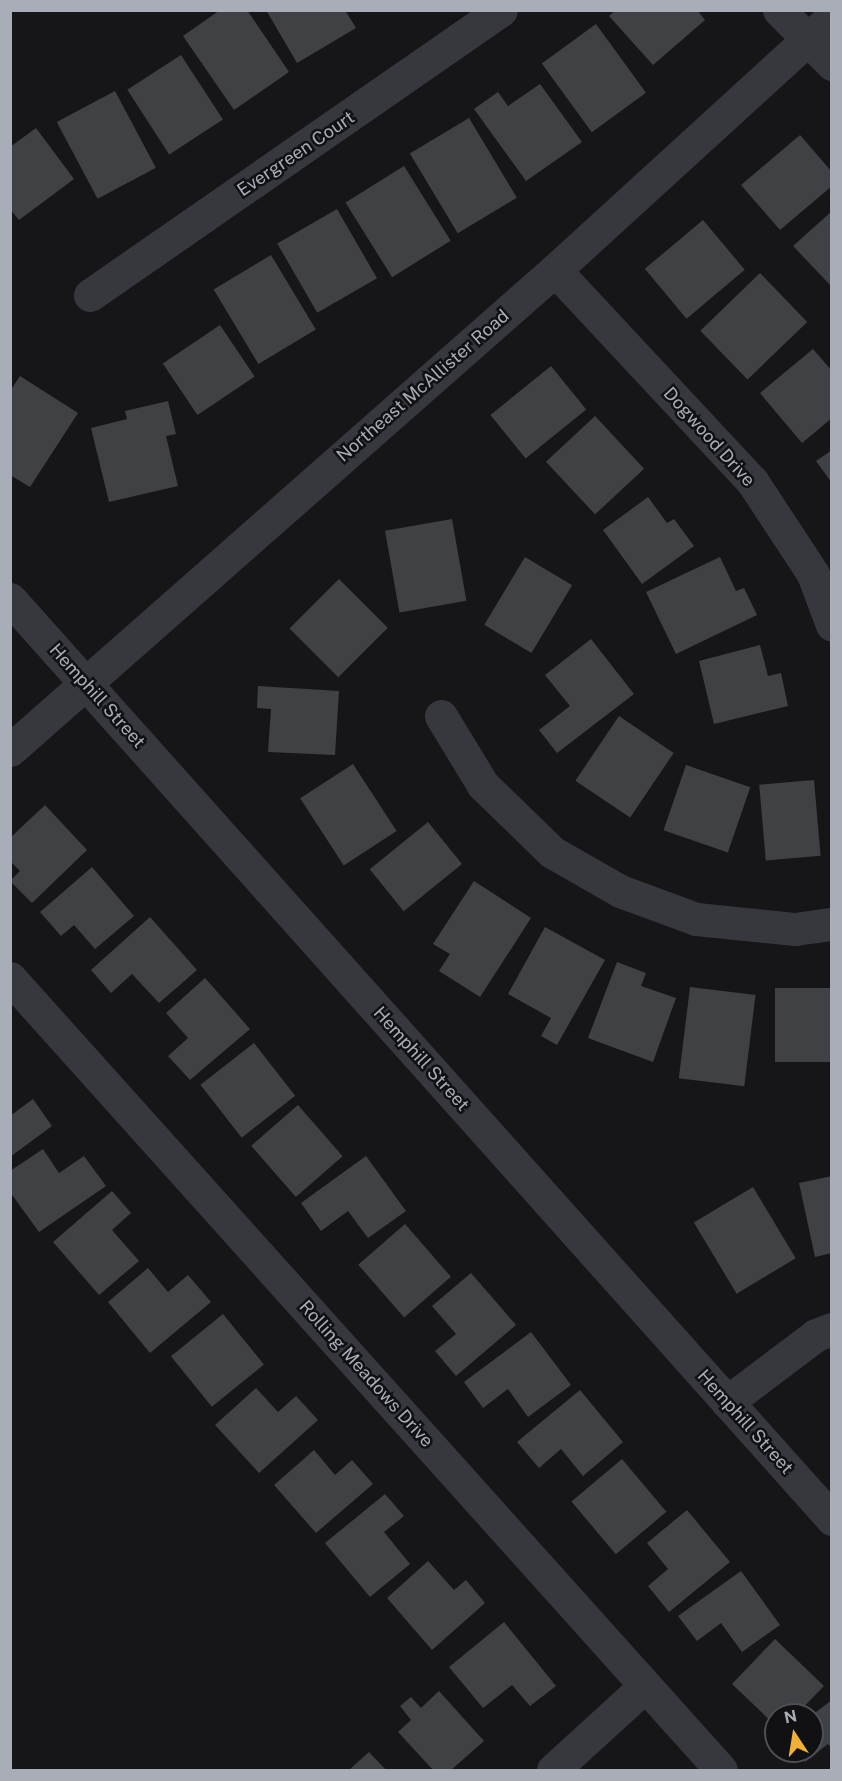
<!DOCTYPE html>
<style>
body{margin:0}
#map{position:relative;width:842px;height:1781px;overflow:hidden;background:#161618;font-family:"Public Sans",sans-serif}
div>[style]{position:absolute}
[style*='--x']{left:calc(var(--x)*1px);top:calc(var(--y)*1px);width:calc(var(--w)*1px);rotate:calc(var(--a)*1deg)}
.building>*{inset:0;background:#404145;transform-origin:0 0}
.minor>*{height:33px;margin:-16.5px;padding:0 16.5px;transform-origin:16.5px;border-radius:16.5px;background:#37383d}
span{translate:-50% -50%;white-space:nowrap;text-align:center;line-height:1.15;-webkit-text-stroke:5px #111113;paint-order:stroke}
.street-label{font-size:18px;color:#a8adb8}
.frame{position:absolute;inset:0;border:12px solid #a8adb8;pointer-events:none}
.north{position:absolute;left:764px;top:1703px;width:60px;height:60px;box-sizing:border-box;background:#111113;border:2px solid #4d4f55;border-radius:50%;rotate:348deg;font-size:16px;font-weight:700;line-height:24px;text-align:center;color:#a8adb8}
.north::after{content:'';display:block;margin:auto;width:21px;height:27px;background:#f2b134;clip-path:polygon(50% 0,100% 100%,50% 72%,0 100%)}
</style>
<div id="map">
<div class="building">
<i style="clip-path:polygon(220px 10px,247px 10px,289px 72px,234px 110px,183px 36px)"></i>
<i style="clip-path:polygon(266px 10px,345px 10px,356px 28px,297px 63px)"></i>
<i style="clip-path:polygon(616px 10px,697px 10px,705px 20px,653px 65px,609px 16px)"></i>
<i style="left:596px;top:24px;width:85px;height:67px;rotate:54deg"></i>
<i style="left:181px;top:55px;width:77px;height:64px;rotate:57deg"></i>
<i style="clip-path:polygon(540px 84px,582px 142px,526px 181px,474px 109px,498px 92px,508px 106px)"></i>
<i style="left:115px;top:91px;width:87px;height:66px;rotate:62deg"></i>
<i style="left:469px;top:118px;width:93px;height:69px;rotate:59deg"></i>
<i style="clip-path:polygon(36px 128px,74px 179px,19px 220px,10px 209px,10px 147px)"></i>
<i style="clip-path:polygon(800px 135px,832px 172px,832px 186px,780px 230px,741px 185px)"></i>
<i style="left:404px;top:166px;width:88px;height:69px;rotate:58deg"></i>
<i style="left:337px;top:209px;width:80px;height:69px;rotate:60deg"></i>
<i style="clip-path:polygon(832px 211px,832px 287px,793px 246px)"></i>
<i style="left:703px;top:220px;width:65px;height:76px;rotate:50deg"></i>
<i style="left:271px;top:255px;width:87px;height:67px;rotate:59deg"></i>
<i style="left:760px;top:273px;width:68px;height:83px;rotate:46deg"></i>
<i style="left:220px;top:325px;width:62px;height:69px;rotate:56deg"></i>
<i style="clip-path:polygon(813px 349px,832px 371px,832px 418px,802px 443px,760px 393px)"></i>
<i style="left:551px;top:366px;width:56px;height:78px;rotate:51deg"></i>
<i style="clip-path:polygon(20px 376px,78px 413px,30px 487px,10px 475px,10px 391px)"></i>
<i style="clip-path:polygon(168px 401px,176px 434px,166px 436px,178px 486px,109px 502px,91px 428px,127px 419px,125px 411px)"></i>
<i style="left:595px;top:416px;width:72px;height:67px;rotate:47deg"></i>
<i style="clip-path:polygon(832px 450px,832px 483px,816px 461px)"></i>
<i style="clip-path:polygon(648px 497px,667px 523px,674px 519px,694px 546px,642px 584px,603px 530px)"></i>
<i style="left:452px;top:519px;width:83px;height:68px;rotate:80deg"></i>
<i style="left:525px;top:557px;width:55px;height:79px;rotate:31deg"></i>
<i style="clip-path:polygon(720px 557px,736px 591px,744px 588px,757px 615px,676px 654px,646px 592px)"></i>
<i style="left:339px;top:579px;width:69px;height:70px;rotate:45deg"></i>
<i style="clip-path:polygon(591px 639px,634px 694px,557px 753px,539px 730px,570px 706px,545px 675px)"></i>
<i style="clip-path:polygon(760px 645px,768px 676px,781px 673px,788px 706px,714px 724px,699px 661px)"></i>
<i style="clip-path:polygon(258px 686px,339px 691px,335px 755px,268px 752px,271px 709px,257px 708px)"></i>
<i style="left:619px;top:716px;width:66px;height:78px;rotate:34deg"></i>
<i style="left:353px;top:764px;width:80px;height:63px;rotate:57deg"></i>
<i style="left:686px;top:765px;width:68px;height:69px;rotate:19deg"></i>
<i style="left:814px;top:780px;width:76px;height:55px;rotate:85deg"></i>
<i style="clip-path:polygon(45px 805px,87px 850px,32px 903px,10px 881px,20px 871px,10px 861px,10px 838px)"></i>
<i style="left:428px;top:822px;width:54px;height:75px;rotate:51deg"></i>
<i style="clip-path:polygon(92px 867px,134px 916px,95px 949px,74px 925px,61px 936px,40px 912px)"></i>
<i style="clip-path:polygon(474px 881px,531px 918px,480px 997px,439px 971px,450px 954px,433px 944px)"></i>
<i style="clip-path:polygon(150px 917px,197px 970px,159px 1003px,132px 974px,111px 993px,91px 970px)"></i>
<i style="clip-path:polygon(545px 927px,605px 960px,557px 1045px,541px 1036px,551px 1018px,508px 994px)"></i>
<i style="clip-path:polygon(617px 962px,646px 973px,641px 986px,676px 998px,653px 1062px,588px 1038px)"></i>
<i style="clip-path:polygon(205px 978px,250px 1029px,190px 1080px,168px 1056px,188px 1038px,166px 1013px)"></i>
<i style="left:690px;top:987px;width:66px;height:92px;rotate:7deg"></i>
<i style="left:832px;top:988px;width:74px;height:57px;rotate:90deg"></i>
<i style="left:254px;top:1043px;width:67px;height:68px;rotate:52deg"></i>
<i style="clip-path:polygon(33px 1099px,52px 1126px,10px 1157px,10px 1116px)"></i>
<i style="left:298px;top:1105px;width:68px;height:62px;rotate:49deg"></i>
<i style="clip-path:polygon(43px 1149px,59px 1173px,84px 1156px,106px 1186px,39px 1232px,10px 1192px,10px 1171px)"></i>
<i style="clip-path:polygon(366px 1156px,406px 1211px,368px 1238px,348px 1211px,321px 1231px,301px 1203px)"></i>
<i style="clip-path:polygon(832px 1176px,832px 1253px,815px 1257px,799px 1183px)"></i>
<i style="left:753px;top:1187px;width:83px;height:69px;rotate:59deg"></i>
<i style="clip-path:polygon(112px 1191px,131px 1213px,112px 1230px,139px 1261px,99px 1295px,53px 1242px)"></i>
<i style="left:405px;top:1224px;width:70px;height:62px;rotate:49deg"></i>
<i style="clip-path:polygon(148px 1268px,168px 1292px,188px 1275px,211px 1302px,150px 1353px,108px 1302px)"></i>
<i style="clip-path:polygon(471px 1273px,516px 1325px,456px 1376px,435px 1351px,456px 1334px,432px 1306px)"></i>
<i style="left:223px;top:1314px;width:65px;height:67px;rotate:51deg"></i>
<i style="clip-path:polygon(531px 1332px,571px 1385px,528px 1417px,508px 1389px,483px 1408px,464px 1382px)"></i>
<i style="clip-path:polygon(256px 1388px,278px 1412px,296px 1396px,318px 1420px,259px 1473px,215px 1425px)"></i>
<i style="clip-path:polygon(580px 1390px,623px 1442px,583px 1476px,561px 1449px,539px 1468px,517px 1442px)"></i>
<i style="clip-path:polygon(314px 1450px,335px 1475px,352px 1460px,373px 1484px,316px 1533px,274px 1485px)"></i>
<i style="left:622px;top:1459px;width:69px;height:66px;rotate:50deg"></i>
<i style="clip-path:polygon(385px 1494px,404px 1516px,384px 1532px,410px 1564px,370px 1597px,325px 1543px)"></i>
<i style="clip-path:polygon(687px 1510px,730px 1562px,669px 1612px,648px 1586px,668px 1569px,647px 1543px)"></i>
<i style="clip-path:polygon(428px 1561px,454px 1590px,466px 1580px,485px 1603px,432px 1650px,387px 1598px)"></i>
<i style="clip-path:polygon(741px 1571px,780px 1625px,742px 1652px,721px 1623px,697px 1641px,678px 1616px)"></i>
<i style="clip-path:polygon(504px 1622px,556px 1686px,530px 1706px,512px 1685px,483px 1708px,449px 1667px)"></i>
<i style="clip-path:polygon(775px 1639px,824px 1686px,796px 1715px,776px 1715px,776px 1726px,732px 1684px)"></i>
<i style="clip-path:polygon(439px 1691px,484px 1741px,451px 1770px,433px 1770px,398px 1732px,411px 1720px,400px 1706px,411px 1697px,421px 1708px)"></i>
<i style="clip-path:polygon(832px 1700px,832px 1748px,828px 1744px,805px 1762px,796px 1751px,812px 1751px,812px 1715px)"></i>
<i style="clip-path:polygon(369px 1752px,386px 1770px,349px 1770px)"></i>
</div>
<div class="minor">
<i style="--x:779;--y:10;--w:76;--a:45.5"></i>
<i style="--x:555;--y:270;--w:289;--a:47"></i>
<i style="--x:752;--y:481;--w:111;--a:56.7"></i>
<i style="--x:813;--y:574;--w:54;--a:69.6"></i>
<i style="--x:90;--y:295;--w:500;--a:-34.74"></i>
<i style="--x:10;--y:599;--w:1234;--a:48.22"></i>
<i style="--x:441;--y:716;--w:81;--a:58.7"></i>
<i style="--x:483;--y:785;--w:96;--a:44.2"></i>
<i style="--x:552;--y:852;--w:78;--a:29.8"></i>
<i style="--x:620;--y:891;--w:81;--a:20.2"></i>
<i style="--x:696;--y:919;--w:100;--a:5.8"></i>
<i style="--x:795;--y:929;--w:37;--a:-8"></i>
<i style="--x:10;--y:750;--w:726;--a:-41.37"></i>
<i style="--x:555;--y:270;--w:375;--a:-42.4"></i>
<i style="--x:10;--y:978;--w:1064;--a:48.08"></i>
<i style="--x:727;--y:1402;--w:111;--a:-37"></i>
<i style="--x:816;--y:1335;--w:17;--a:-21"></i>
<i style="--x:553;--y:1770;--w:125;--a:-42.4"></i>
</div>
<div class="street-label">
<span style="left:296px;top:154px;rotate:-34deg">Evergreen Court</span>
<span style="left:423px;top:386px;rotate:-41deg">Northeast McAllister Road</span>
<span style="left:709px;top:437px;rotate:48deg">Dogwood Drive</span>
<span style="left:97px;top:696px;rotate:48deg">Hemphill Street</span>
<span style="left:421px;top:1059px;rotate:48deg">Hemphill Street</span>
<span style="left:366px;top:1374px;rotate:48deg">Rolling Meadows Drive</span>
<span style="left:745px;top:1422px;rotate:48deg">Hemphill Street</span>
</div>
<div class="frame"></div>
<div class="north">N</div>
</div>
